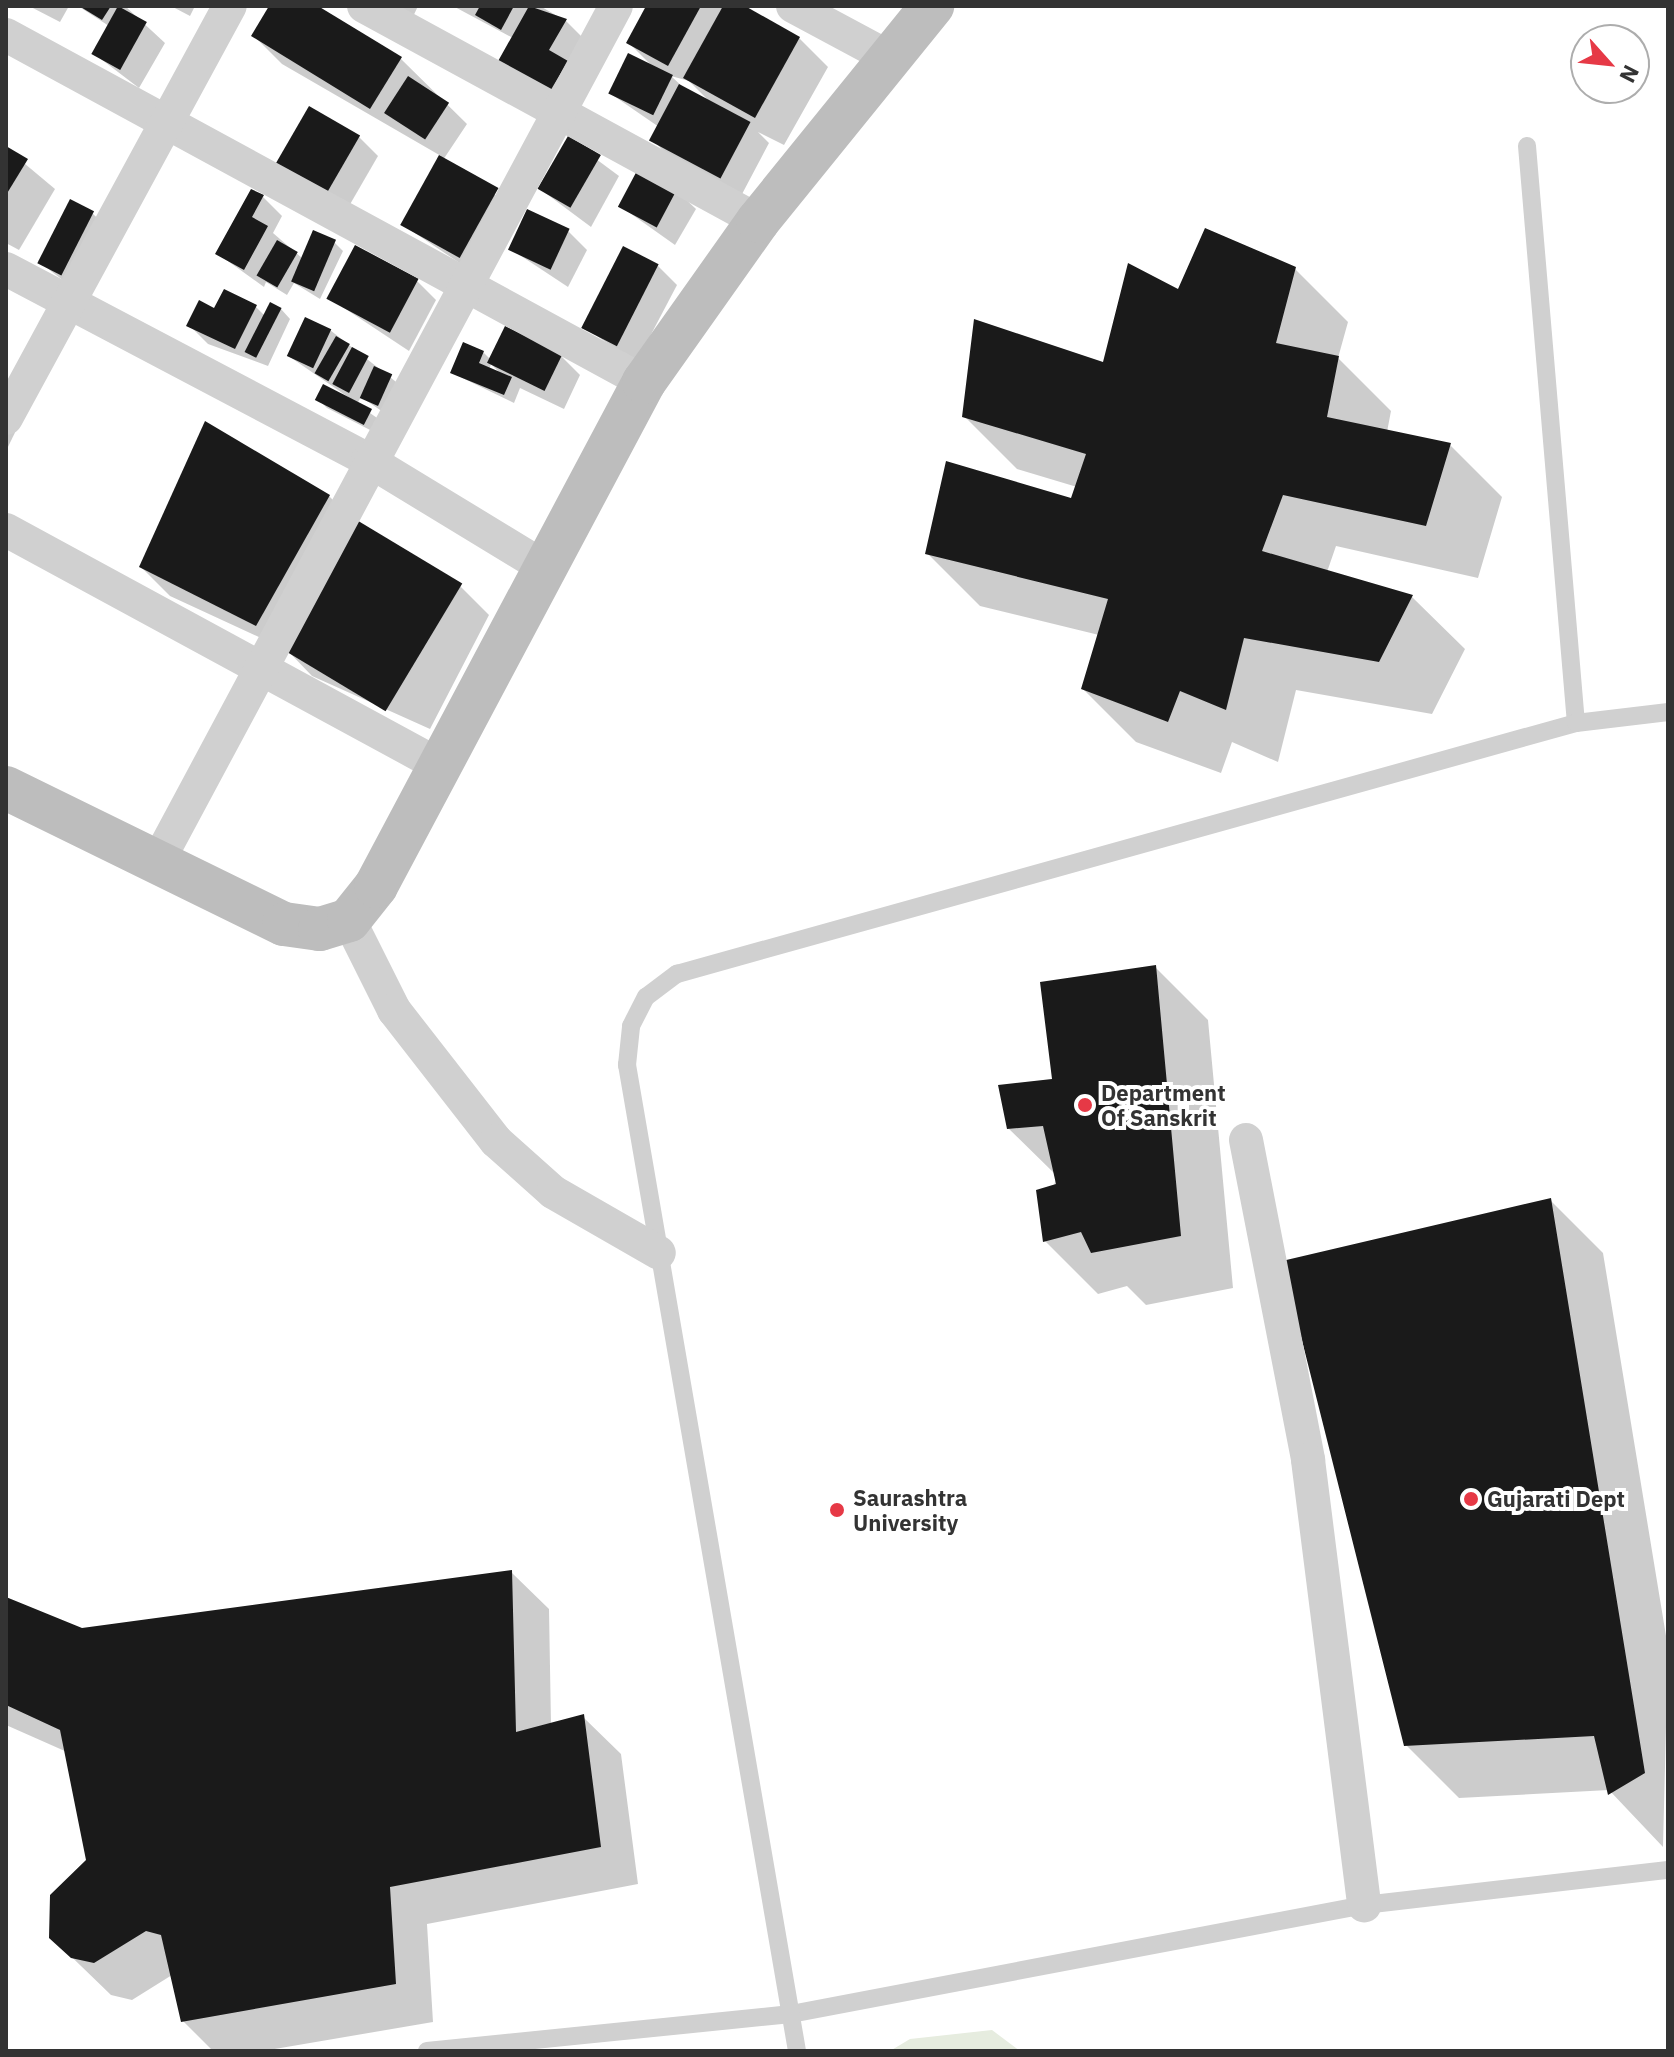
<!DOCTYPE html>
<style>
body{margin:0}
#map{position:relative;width:1674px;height:2057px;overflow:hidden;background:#fff;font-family:"IBM Plex Sans",sans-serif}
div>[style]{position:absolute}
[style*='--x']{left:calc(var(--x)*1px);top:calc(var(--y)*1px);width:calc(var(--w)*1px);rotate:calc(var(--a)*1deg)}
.green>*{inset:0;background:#e6ecdf}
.shadow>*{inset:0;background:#0003}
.building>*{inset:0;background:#1a1a1a;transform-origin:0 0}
.lane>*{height:18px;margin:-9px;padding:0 9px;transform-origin:9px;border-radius:9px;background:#d0d0d0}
.street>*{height:34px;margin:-17px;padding:0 17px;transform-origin:17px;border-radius:17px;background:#d0d0d0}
.secondary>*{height:44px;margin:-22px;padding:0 22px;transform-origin:22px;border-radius:22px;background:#bdbdbd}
.dots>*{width:22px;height:22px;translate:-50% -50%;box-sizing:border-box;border:4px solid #fff;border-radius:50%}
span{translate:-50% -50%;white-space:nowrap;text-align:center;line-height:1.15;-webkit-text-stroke:8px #fff;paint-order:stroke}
.poi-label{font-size:22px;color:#333;font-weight:700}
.left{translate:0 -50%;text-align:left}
.frame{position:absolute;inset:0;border:8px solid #333;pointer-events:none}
.north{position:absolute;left:1570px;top:24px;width:80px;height:80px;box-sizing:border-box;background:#fff;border:2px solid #adadad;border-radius:50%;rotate:117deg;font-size:22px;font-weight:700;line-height:32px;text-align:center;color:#333}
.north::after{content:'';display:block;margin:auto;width:28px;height:36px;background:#e63946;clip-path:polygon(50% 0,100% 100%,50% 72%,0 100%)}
</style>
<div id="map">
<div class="green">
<i style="clip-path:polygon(992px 2030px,1020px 2051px,890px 2051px,910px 2039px)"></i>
</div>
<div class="shadow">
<i style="clip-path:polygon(29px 6px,69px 6px,60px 22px)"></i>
<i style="clip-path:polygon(78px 6px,125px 6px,165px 43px,139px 88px,93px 53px,109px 26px)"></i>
<i style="clip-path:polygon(171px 6px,195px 6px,190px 16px)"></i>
<i style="clip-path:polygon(271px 6px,314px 6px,401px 59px,467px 124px,443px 160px,516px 209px,479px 276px,403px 225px,441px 156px,282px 64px,253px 35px)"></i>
<i style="clip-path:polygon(382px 6px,418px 6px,411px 21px)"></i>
<i style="clip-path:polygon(453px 6px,540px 6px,566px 21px,585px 40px,569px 111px,518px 82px,513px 38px)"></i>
<i style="clip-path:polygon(evenodd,648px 6px,741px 6px,799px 38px,828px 67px,784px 145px,758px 132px,769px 143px,741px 196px,671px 159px,652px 139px,659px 127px,611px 94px,653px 67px,628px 42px,648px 6px,671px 76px,689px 81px,709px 101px,685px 89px,671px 76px)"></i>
<i style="clip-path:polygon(359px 137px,378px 156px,345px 213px,296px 186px)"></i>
<i style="clip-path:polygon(569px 139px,619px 176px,591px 227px,540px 189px)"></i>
<i style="clip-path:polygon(6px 148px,55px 189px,19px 250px,6px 243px)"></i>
<i style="clip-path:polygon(676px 190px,696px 209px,675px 245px,620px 206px)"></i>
<i style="clip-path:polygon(263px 197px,282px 216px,273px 233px,302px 258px,334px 242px,343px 251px,320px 299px,294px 283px,287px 295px,266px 282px,264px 287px,218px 254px)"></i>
<i style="clip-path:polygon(92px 213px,112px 232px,78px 292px,38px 261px)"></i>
<i style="clip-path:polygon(568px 231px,587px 250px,568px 287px,509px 248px)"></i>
<i style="clip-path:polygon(356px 248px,417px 281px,436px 300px,409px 351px,329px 298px)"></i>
<i style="clip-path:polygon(658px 266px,677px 285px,636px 363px,584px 327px)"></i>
<i style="clip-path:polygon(1295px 269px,1348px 322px,1338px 358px,1391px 411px,1387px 432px,1450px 445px,1502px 497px,1478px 578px,1336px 546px,1327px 572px,1412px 597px,1465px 649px,1432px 714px,1296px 690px,1278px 762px,1232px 742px,1221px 773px,1136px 742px,1083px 689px,1099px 635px,980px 606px,927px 553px,1072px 500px,1077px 487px,1017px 469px,964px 416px,1105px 365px,1179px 291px)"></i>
<i style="clip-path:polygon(255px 306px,265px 316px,281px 309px,290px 319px,268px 366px,208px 344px,189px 325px,215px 311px)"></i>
<i style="clip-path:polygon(330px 330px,400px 385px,386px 414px,361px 397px,357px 404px,380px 420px,374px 432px,327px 408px,318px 399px,351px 399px,290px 357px)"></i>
<i style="clip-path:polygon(evenodd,483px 352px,491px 360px,561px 356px,580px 375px,564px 409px,520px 388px,514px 403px,452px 373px,483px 352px,491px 364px,502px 375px,489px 370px,491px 364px)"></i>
<i style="clip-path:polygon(6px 393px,25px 412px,6px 451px)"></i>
<i style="clip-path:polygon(329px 496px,352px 519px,460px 586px,489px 615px,430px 729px,312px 676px,287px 650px,170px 596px,141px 567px)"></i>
<i style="clip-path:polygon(1155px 967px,1208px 1020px,1233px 1288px,1146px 1305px,1127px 1286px,1098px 1294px,1045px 1241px,1056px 1175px,1008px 1128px)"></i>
<i style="clip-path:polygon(1550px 1200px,1603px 1253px,1668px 1648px,1663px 1847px,1609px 1790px,1459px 1798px,1406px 1745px)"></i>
<i style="clip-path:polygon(511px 1572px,549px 1609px,551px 1725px,583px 1717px,621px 1754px,638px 1884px,427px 1924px,433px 2022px,263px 2051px,213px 2051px,183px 2021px,172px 1975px,132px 2000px,111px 1995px,51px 1937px,89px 1860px,67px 1752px,6px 1725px,6px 1599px,82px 1630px)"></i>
</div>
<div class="building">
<i style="clip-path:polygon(79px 6px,111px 6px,102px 20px)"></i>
<i style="left:118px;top:6px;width:33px;height:55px;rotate:29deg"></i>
<i style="clip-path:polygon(269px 6px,318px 6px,402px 57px,370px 109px,251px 36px)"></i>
<i style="clip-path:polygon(480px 6px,514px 6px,501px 30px,475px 15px)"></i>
<i style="clip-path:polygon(529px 6px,567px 19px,549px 50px,568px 61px,549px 93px,497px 63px)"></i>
<i style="clip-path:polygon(646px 6px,701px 6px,668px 66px,626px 43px)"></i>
<i style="clip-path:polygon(723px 6px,745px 6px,800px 37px,755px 118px,683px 78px)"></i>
<i style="left:628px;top:53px;width:50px;height:45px;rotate:26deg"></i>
<i style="left:408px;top:76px;width:49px;height:44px;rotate:33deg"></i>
<i style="left:679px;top:84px;width:81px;height:64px;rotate:28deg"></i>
<i style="left:309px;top:106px;width:59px;height:70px;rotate:30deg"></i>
<i style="left:568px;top:136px;width:38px;height:61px;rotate:30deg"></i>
<i style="clip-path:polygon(6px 146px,28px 159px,6px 195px)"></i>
<i style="left:439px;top:155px;width:68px;height:80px;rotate:29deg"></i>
<i style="left:639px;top:167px;width:44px;height:45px;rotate:28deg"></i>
<i style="clip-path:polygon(251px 189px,264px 195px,252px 217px,268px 226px,244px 270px,215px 254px)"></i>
<i style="left:70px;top:199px;width:27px;height:72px;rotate:27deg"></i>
<i style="left:527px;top:209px;width:47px;height:45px;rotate:25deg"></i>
<i style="clip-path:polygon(1205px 228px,1296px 267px,1276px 343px,1339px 356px,1327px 417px,1451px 443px,1426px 526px,1283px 495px,1262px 551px,1413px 595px,1379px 662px,1244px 638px,1226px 710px,1180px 691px,1168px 722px,1081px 689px,1108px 599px,925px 554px,946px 461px,1071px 498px,1086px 454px,962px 417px,974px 319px,1103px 362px,1128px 263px,1178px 289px)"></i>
<i style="left:313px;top:230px;width:25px;height:56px;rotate:23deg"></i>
<i style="left:277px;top:240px;width:24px;height:41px;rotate:30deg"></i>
<i style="left:355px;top:245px;width:72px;height:61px;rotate:28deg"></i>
<i style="left:623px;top:246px;width:40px;height:92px;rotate:27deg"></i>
<i style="clip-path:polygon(224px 289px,257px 305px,235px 349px,186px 326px,199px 300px,214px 308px)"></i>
<i style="left:270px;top:302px;width:13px;height:56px;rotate:27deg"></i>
<i style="left:305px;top:317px;width:29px;height:43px;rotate:25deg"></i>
<i style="left:505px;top:326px;width:64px;height:41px;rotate:26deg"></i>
<i style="left:336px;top:336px;width:16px;height:43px;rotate:30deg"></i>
<i style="clip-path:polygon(463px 342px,484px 351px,479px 363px,512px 377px,504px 395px,450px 373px)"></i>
<i style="left:352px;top:347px;width:19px;height:42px;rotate:28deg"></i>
<i style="left:374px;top:366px;width:20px;height:35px;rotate:24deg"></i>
<i style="left:323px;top:384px;width:55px;height:18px;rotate:27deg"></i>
<i style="clip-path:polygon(205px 421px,330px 495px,256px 626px,139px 567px)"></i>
<i style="left:350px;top:516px;width:131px;height:149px;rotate:31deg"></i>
<i style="clip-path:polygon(1156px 965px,1181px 1236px,1091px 1253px,1081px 1232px,1043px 1242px,1036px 1190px,1056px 1184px,1043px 1126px,1007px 1129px,998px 1085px,1052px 1079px,1040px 982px)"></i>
<i style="clip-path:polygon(1551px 1198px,1645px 1773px,1608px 1795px,1594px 1736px,1404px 1746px,1282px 1261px)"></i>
<i style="clip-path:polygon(512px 1570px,516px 1732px,584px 1714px,601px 1847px,390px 1887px,396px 1984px,181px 2022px,161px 1935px,146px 1931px,94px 1963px,71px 1958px,49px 1938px,50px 1895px,86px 1860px,60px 1730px,6px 1705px,6px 1597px,82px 1628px)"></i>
</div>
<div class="lane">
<i style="--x:1527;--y:146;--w:579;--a:85.15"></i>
<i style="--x:427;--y:2051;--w:366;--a:-5.8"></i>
<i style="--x:791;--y:2014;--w:583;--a:-10.77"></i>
<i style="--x:1364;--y:1905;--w:306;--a:-6.6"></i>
<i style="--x:797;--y:2051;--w:1001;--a:-99.78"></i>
<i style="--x:627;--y:1065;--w:39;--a:-84"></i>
<i style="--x:631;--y:1026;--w:33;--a:-63"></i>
<i style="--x:646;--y:997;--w:39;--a:-37"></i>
<i style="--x:677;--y:974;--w:933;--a:-15.6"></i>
<i style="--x:1576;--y:723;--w:93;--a:-6.8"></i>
</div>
<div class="street">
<i style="--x:364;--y:6;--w:449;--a:28.6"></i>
<i style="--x:793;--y:6;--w:110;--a:28.2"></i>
<i style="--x:6;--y:35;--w:726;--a:28.54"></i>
<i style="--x:6;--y:269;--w:409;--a:27.8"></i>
<i style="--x:368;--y:460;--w:202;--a:31.3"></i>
<i style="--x:6;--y:418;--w:469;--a:-61.5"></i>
<i style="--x:6;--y:530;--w:495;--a:28.5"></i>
<i style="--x:157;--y:863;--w:972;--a:-61.83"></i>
<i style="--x:349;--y:920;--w:101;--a:63.4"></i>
<i style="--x:394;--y:1010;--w:166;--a:52.1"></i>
<i style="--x:496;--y:1141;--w:76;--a:41.8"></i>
<i style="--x:553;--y:1192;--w:122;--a:29.9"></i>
<i style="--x:1246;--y:1140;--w:326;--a:79"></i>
<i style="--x:1308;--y:1460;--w:449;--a:82.8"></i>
</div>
<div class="secondary">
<i style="--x:6;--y:788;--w:309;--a:26.1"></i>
<i style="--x:284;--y:924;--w:36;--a:8"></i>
<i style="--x:320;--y:929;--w:30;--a:-17"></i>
<i style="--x:349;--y:920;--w:43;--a:-51.5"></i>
<i style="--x:376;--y:886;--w:571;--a:-62"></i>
<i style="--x:644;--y:382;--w:197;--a:-54.7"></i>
<i style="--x:758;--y:221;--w:277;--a:-51"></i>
</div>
<div class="dots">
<i style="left:1085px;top:1105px;background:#e63946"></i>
<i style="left:1471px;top:1499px;background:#e63946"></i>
<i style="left:837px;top:1510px;background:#e63946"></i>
</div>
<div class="poi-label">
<span class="left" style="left:1101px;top:1105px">Department<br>Of Sanskrit</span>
<span class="left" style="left:853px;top:1510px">Saurashtra<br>University</span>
<span class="left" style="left:1487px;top:1499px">Gujarati Dept</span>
</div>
<div class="frame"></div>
<div class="north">N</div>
</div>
